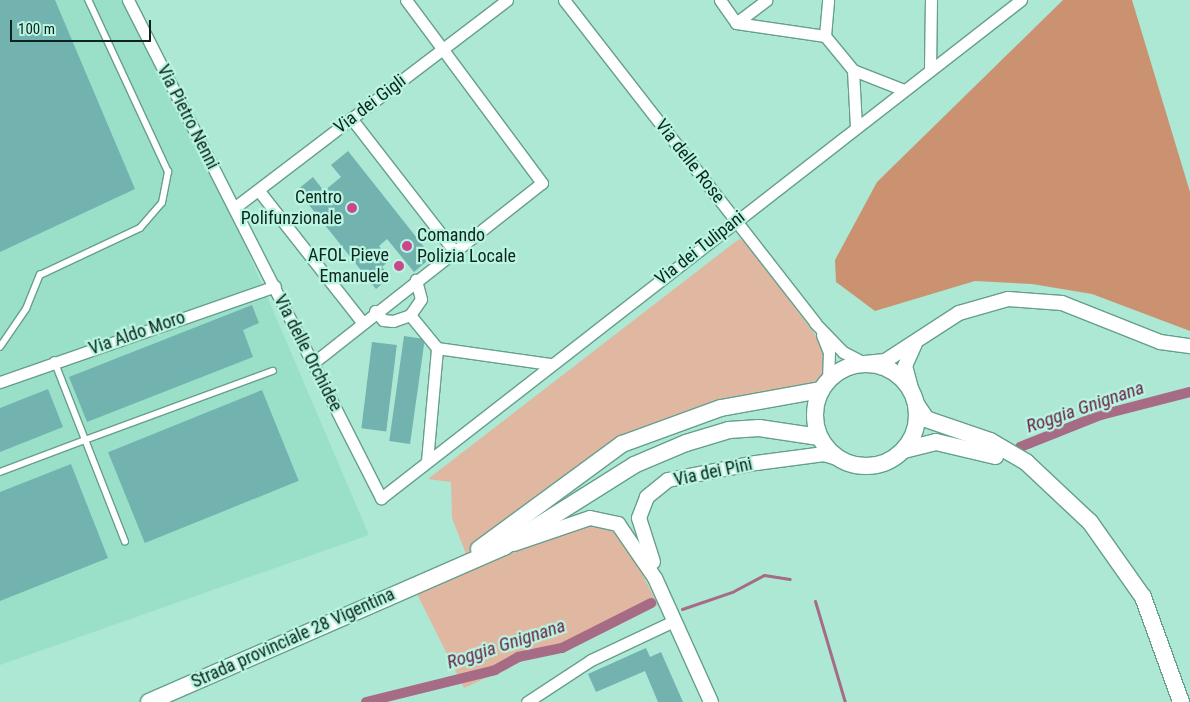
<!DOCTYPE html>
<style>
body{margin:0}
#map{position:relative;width:1190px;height:702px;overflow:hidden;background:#ade8d4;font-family:"Roboto Condensed",sans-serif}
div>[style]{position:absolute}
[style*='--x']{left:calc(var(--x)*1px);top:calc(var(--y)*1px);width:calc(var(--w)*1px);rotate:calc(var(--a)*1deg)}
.built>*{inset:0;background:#9ae0c9}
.green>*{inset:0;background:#e0b7a0}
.forest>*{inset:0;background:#cb9271}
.stream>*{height:3px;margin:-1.5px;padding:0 1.5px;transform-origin:1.5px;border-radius:1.5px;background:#a66b85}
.canal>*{height:10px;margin:-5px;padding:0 5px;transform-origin:5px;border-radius:5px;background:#a66b85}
.building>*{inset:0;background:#72b2af;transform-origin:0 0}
.roads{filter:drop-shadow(1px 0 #669f8d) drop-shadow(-1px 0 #669f8d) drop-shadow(0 1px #669f8d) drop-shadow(0 -1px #669f8d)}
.service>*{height:5.5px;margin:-2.75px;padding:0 2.75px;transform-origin:2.75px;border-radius:2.75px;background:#fff}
.minor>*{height:11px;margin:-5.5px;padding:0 5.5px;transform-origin:5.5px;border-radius:5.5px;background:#fff}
.tertiary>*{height:14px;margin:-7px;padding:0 7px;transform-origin:7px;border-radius:7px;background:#fff}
.secondary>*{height:16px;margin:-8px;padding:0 8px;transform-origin:8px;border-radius:8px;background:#fff}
.secondary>.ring{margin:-8px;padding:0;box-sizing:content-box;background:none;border:16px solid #fff;border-radius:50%}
.dots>*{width:14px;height:14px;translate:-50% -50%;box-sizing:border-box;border:2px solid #b9f5e1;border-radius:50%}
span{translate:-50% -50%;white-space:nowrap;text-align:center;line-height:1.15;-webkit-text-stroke:4.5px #b9f5e1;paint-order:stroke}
.street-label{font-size:18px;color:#0d251e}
.poi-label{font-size:18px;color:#0d251e}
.right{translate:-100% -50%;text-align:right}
.left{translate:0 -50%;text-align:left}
.water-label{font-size:19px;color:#6b2248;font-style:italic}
.scale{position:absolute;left:10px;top:20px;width:141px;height:22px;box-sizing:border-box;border:2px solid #0d251e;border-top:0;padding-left:6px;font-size:15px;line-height:18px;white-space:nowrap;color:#0d251e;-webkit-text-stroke:4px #b9f5e1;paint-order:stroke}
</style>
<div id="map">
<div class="built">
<i style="clip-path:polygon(0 0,136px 0,233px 194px,225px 198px,369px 535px,0 665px)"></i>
</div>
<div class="green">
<i style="clip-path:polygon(739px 239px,746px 242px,816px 336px,824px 352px,824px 373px,819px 381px,809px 388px,712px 402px,650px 426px,466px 554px,452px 518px,451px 482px,428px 479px)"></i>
<i style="clip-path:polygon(587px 522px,612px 527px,632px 554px,658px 605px,560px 651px,540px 653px,464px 688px,416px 592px)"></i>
</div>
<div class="forest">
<i style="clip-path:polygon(1063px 0,1132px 0,1190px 192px,1190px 331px,1092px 294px,1032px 284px,975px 281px,875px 311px,836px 282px,835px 260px,877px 182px)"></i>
</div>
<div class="stream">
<i style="--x:815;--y:601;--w:105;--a:73.5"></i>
<i style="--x:682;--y:609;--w:53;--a:-18.8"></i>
<i style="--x:732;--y:592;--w:36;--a:-28"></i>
<i style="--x:764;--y:575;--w:26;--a:9"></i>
</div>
<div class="canal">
<i style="--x:1020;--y:447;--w:87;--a:-21.6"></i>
<i style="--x:1101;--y:415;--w:92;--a:-14.5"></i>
<i style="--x:366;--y:702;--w:133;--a:-13.9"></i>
<i style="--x:495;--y:670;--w:26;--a:-29"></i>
<i style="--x:518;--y:657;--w:45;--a:-11.6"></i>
<i style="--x:562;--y:648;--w:100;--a:-26.8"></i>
</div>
<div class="building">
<i style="clip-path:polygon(0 0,55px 0,135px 189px,0 252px)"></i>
<i style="clip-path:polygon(348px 151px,432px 257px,414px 272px,387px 239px,379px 246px,390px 260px,382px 267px,390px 277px,376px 289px,297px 190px,313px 177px,324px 191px,341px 177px,331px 165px)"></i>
<i style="clip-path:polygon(252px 305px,259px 323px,243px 330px,253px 357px,87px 422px,69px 377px)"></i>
<i style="left:404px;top:336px;width:21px;height:106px;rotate:8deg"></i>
<i style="left:372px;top:342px;width:25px;height:87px;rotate:7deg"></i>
<i style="clip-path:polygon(48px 389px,63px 427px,0 452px,0 408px)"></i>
<i style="left:262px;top:390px;width:98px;height:166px;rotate:68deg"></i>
<i style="clip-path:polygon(71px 464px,108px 558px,0 601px,0 492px)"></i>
<i style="clip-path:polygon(646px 648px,650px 657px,661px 652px,683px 702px,658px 702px,645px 671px,596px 692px,588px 674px)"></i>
</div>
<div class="roads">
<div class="service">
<i style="--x:0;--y:347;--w:46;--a:-55.6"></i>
<i style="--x:26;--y:309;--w:37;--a:-68"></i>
<i style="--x:40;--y:275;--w:110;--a:-25.2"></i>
<i style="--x:140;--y:228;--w:33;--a:-49"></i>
<i style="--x:162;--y:203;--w:32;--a:-79"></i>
<i style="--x:168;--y:172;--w:190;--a:-114.9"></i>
<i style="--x:0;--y:472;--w:91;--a:-20.6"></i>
<i style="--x:85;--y:440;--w:85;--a:-111.4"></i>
<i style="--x:125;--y:542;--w:110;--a:-111.4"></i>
<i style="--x:85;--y:440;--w:200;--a:-20.2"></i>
</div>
<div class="minor">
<i style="--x:128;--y:0;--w:559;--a:63.07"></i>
<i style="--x:381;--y:498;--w:811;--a:-37.89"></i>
<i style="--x:564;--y:0;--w:409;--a:52.1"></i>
<i style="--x:815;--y:323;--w:40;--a:46"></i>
<i style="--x:843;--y:352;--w:25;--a:27"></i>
<i style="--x:720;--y:0;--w:28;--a:55"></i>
<i style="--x:736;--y:23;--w:90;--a:8.3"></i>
<i style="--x:825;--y:36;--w:44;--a:50.5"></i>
<i style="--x:853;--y:70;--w:55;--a:21.4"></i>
<i style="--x:736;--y:23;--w:38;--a:-37"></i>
<i style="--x:825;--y:36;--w:36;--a:-85"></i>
<i style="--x:853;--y:70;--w:58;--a:87"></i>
<i style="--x:930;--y:70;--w:70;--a:-89.2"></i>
<i style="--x:351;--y:118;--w:170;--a:52.2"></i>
<i style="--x:259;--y:191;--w:167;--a:51.8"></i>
<i style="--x:234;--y:208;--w:343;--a:-37.3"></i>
<i style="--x:375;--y:311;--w:12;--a:48"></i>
<i style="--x:383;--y:320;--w:10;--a:6"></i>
<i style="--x:393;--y:321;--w:18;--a:-19"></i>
<i style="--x:410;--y:315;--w:19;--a:-55"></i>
<i style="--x:421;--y:299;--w:20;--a:-105"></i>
<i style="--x:410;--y:315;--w:43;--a:50.7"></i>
<i style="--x:437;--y:348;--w:114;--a:8.1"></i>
<i style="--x:822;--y:335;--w:18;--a:68"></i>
<i style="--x:829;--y:352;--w:28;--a:92"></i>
<i style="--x:313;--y:363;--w:291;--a:-38.2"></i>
<i style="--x:542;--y:183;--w:228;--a:-126.6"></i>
<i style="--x:0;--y:382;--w:291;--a:-19.2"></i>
<i style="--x:427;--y:461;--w:113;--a:-84.9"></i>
<i style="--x:527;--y:702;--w:77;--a:-33.3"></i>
<i style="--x:591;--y:660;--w:92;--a:-25.2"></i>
</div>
<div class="tertiary">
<i style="--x:865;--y:363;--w:20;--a:-6"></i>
<i style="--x:885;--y:361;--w:88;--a:-33"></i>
<i style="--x:959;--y:313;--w:51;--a:-15.9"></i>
<i style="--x:1008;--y:299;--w:54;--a:4.2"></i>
<i style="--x:1062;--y:303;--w:105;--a:21.7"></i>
<i style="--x:1160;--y:342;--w:30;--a:8"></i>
<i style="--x:912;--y:392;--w:27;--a:-105"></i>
<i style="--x:905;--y:366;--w:24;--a:-66"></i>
<i style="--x:514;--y:544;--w:80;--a:-18.9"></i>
<i style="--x:590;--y:518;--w:29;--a:12"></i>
<i style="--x:618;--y:524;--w:65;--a:55.6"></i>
<i style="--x:655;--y:578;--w:136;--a:65.7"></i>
<i style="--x:653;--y:562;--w:46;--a:-107.7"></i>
<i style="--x:639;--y:518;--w:22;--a:-69"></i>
<i style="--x:647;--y:497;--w:27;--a:-39"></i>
<i style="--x:668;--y:480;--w:90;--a:-10.9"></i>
<i style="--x:756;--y:463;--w:69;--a:-7.5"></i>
<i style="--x:824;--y:454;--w:14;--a:17"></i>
</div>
<div class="secondary">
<i class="ring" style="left:815px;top:364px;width:86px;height:86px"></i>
<i style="--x:916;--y:404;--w:18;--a:56"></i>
<i style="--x:926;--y:419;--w:68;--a:19"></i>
<i style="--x:990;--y:441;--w:42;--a:30.3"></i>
<i style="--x:1026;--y:462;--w:88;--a:43.2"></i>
<i style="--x:1090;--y:522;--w:92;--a:54.8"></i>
<i style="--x:1143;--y:597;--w:112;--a:70.1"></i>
<i style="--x:904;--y:450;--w:33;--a:-14"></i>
<i style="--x:936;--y:442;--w:61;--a:13.3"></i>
<i style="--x:479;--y:549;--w:177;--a:-36.3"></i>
<i style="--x:622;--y:444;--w:105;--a:-20"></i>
<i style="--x:721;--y:408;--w:102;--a:-10.2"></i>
<i style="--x:149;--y:702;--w:387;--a:-23.6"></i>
<i style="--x:504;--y:547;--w:154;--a:-32.2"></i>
<i style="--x:634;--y:465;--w:56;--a:-22.9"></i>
<i style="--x:686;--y:443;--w:45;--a:-16.8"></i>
<i style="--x:729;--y:430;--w:30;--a:-4"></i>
<i style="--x:759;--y:428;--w:61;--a:8.5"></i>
</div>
</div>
<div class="dots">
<i style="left:352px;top:208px;background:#cb478b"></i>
<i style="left:407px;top:246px;background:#cb478b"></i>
<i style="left:399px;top:266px;background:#cb478b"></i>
</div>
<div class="street-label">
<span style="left:370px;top:104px;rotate:-37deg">Via dei Gigli</span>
<span style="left:188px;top:117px;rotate:63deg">Via Pietro Nenni</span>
<span style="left:690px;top:161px;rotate:52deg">Via delle Rose</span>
<span style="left:700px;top:248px;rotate:-38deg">Via dei Tulipani</span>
<span style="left:137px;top:333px;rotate:-19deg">Via Aldo Moro</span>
<span style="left:308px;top:353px;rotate:63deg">Via delle Orchidee</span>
<span style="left:713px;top:472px;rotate:-12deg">Via dei Pini</span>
<span style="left:293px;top:638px;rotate:-24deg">Strada provinciale 28 Vigentina</span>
</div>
<div class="poi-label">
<span class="right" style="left:342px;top:208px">Centro<br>Polifunzionale</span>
<span class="left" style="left:417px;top:246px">Comando<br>Polizia Locale</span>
<span class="right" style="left:389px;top:266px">AFOL Pieve<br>Emanuele</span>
</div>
<div class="water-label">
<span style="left:1085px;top:407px;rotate:-19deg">Roggia Gnignana</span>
<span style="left:506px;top:644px;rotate:-18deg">Roggia Gnignana</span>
</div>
<div class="scale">100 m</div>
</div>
